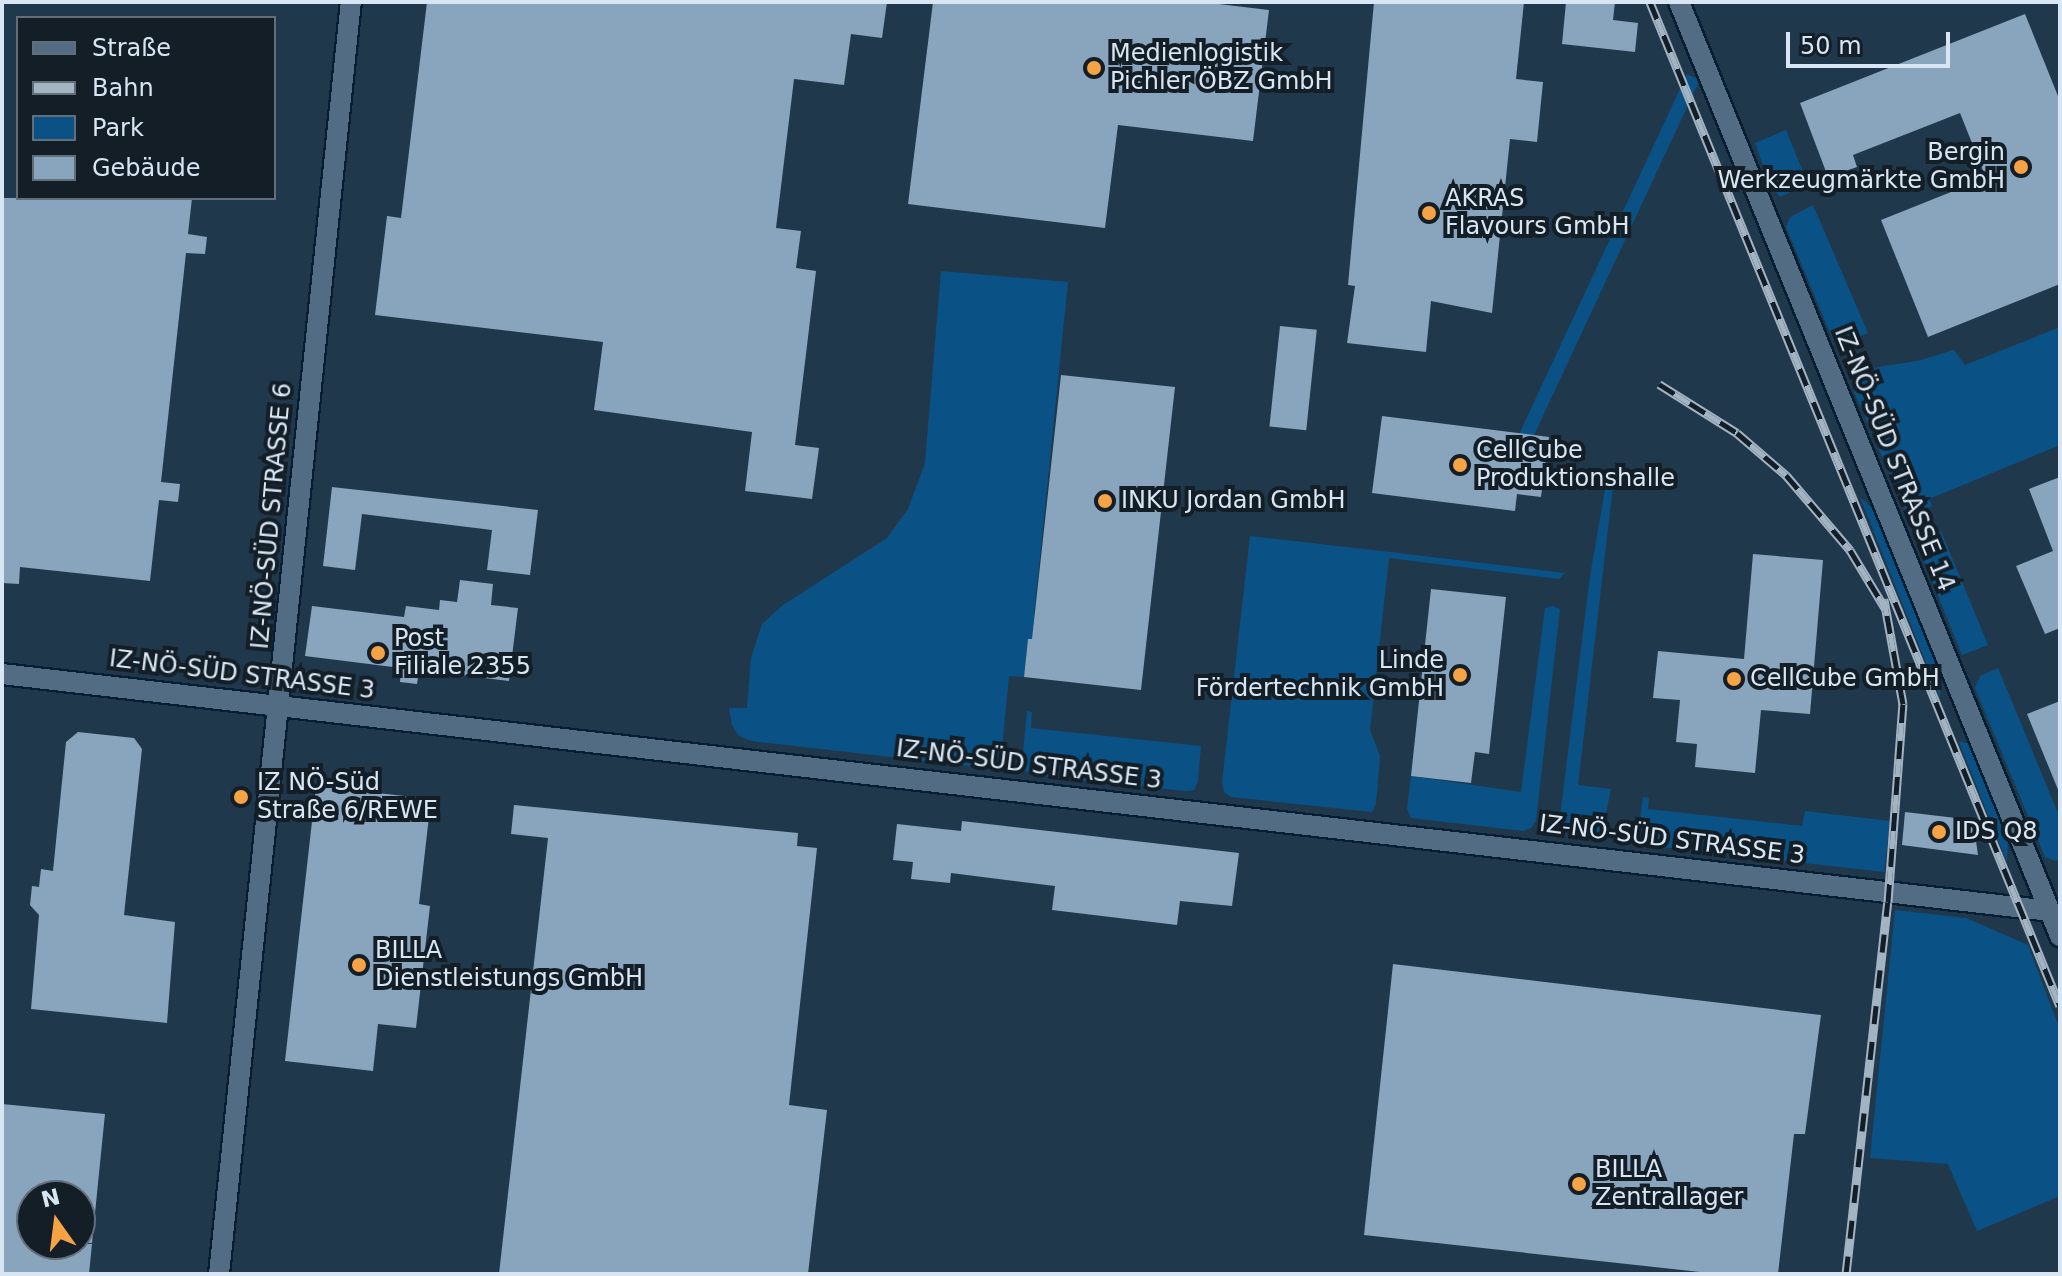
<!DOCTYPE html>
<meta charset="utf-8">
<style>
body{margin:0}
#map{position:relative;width:2062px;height:1276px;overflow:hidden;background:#20384c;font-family:"DejaVu Sans",sans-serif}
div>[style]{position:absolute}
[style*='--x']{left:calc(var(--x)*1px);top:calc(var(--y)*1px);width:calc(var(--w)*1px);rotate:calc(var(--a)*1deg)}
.green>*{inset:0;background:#0a5285;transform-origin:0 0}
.building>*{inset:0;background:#89a4bd;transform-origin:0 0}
.roads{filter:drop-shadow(2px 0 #071e32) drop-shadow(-2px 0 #071e32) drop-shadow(0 2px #071e32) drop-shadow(0 -2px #071e32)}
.minor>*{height:20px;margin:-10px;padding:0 10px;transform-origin:10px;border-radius:10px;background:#526c83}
.rail>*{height:9px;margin-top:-4.5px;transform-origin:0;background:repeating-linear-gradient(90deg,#131e27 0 18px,#a2b3c2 0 36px);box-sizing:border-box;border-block:2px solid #a2b3c2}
.dots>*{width:22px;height:22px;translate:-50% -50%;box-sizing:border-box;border:4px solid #131e27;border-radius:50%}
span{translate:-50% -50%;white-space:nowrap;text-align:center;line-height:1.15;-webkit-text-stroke:8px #131e27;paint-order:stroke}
.poi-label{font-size:24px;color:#d8e6f3}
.left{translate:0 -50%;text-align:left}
.right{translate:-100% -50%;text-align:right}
.street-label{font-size:24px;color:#d8e6f3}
.frame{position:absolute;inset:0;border:4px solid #d8e6f3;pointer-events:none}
.legend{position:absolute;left:16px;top:16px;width:260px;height:184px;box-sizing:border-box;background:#131e27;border:2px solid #626e79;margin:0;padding:10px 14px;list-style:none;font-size:24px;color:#d8e6f3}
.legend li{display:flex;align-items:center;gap:16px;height:40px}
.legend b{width:40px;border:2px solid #626e79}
.north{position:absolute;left:16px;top:1180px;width:80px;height:80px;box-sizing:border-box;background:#131e27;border:2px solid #626e79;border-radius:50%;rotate:346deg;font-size:22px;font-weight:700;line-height:32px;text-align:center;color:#d8e6f3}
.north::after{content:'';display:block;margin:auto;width:28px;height:36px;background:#f5a345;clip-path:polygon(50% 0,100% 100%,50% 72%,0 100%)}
.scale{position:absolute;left:1786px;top:32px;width:164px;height:36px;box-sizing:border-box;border:4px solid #d8e6f3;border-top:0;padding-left:10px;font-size:24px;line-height:28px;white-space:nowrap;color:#d8e6f3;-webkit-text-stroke:6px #131e27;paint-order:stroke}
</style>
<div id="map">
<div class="green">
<i style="left:1687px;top:74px;width:14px;height:412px;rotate:25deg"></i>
<i style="clip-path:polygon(1786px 130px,1808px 184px,1780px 197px,1770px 184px,1755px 143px)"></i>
<i style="clip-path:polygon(1813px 205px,1868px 333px,1841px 345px,1833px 340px,1786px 227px,1790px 217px)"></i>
<i style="clip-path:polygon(941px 271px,1068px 282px,1034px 615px,1104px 647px,1028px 639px,1024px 677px,1009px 676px,1001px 758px,996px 766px,987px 768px,752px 741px,739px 736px,732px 725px,729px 708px,747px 708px,751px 658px,762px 624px,783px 605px,887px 538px,908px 509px,925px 463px)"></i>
<i style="clip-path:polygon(2060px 327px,2060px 445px,1929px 499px,1932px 506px,1912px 513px,1906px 512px,1854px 392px,1856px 378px,1878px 367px,1917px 361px,1954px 350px,1965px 365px)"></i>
<i style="clip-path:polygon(1607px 478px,1614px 478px,1578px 785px,1611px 789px,1603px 828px,1595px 836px,1583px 837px,1562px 832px,1559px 825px,1590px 576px)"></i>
<i style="clip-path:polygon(1860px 497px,1876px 512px,1941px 668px,1940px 698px)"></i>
<i style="clip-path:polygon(1941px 531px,1988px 645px,1962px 655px,1919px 549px,1923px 539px)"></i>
<i style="clip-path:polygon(1250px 536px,1390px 552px,1565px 573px,1559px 579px,1389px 558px,1370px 730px,1380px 756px,1376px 804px,1372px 812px,1231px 797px,1224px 792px,1222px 782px)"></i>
<i style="clip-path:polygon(1552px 606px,1560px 609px,1536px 821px,1531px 828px,1523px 831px,1411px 818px,1407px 809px,1411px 776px,1521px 792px,1545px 608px)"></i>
<i style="clip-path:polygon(1998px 668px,2060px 818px,2060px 860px,2056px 861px,2045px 857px,1975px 688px,1980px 676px)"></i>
<i style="clip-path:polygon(1027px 711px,1032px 712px,1031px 728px,1201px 746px,1198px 781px,1194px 790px,1186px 791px,1031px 775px,1025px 771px,1022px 763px)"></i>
<i style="clip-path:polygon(1959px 742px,1969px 743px,1975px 752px,2008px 834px,2007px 862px)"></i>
<i style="clip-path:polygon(1643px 797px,1649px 798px,1648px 809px,1802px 826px,1805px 811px,1890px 821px,1884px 872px,1661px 847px,1644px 837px,1639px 827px)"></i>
<i style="clip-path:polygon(1895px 910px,1966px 918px,2028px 945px,2060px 1030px,2060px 1196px,1977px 1231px,1948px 1164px,1870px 1158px)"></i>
</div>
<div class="building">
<i style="clip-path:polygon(427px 2px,887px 2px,882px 38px,851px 34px,844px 85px,794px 79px,776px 228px,801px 231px,796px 268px,816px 271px,795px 445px,819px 448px,812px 499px,745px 491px,752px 432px,594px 410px,603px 342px,375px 315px,387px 216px,401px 218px)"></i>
<i style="clip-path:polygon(933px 2px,1202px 2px,1269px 10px,1253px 141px,1118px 125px,1105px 228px,908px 204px)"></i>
<i style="clip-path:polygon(1374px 2px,1524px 2px,1516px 79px,1543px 82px,1537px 142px,1510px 139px,1492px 313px,1431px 301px,1426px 352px,1347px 343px,1355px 286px,1348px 285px)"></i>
<i style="clip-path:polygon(1566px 2px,1615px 2px,1613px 20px,1638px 23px,1635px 52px,1562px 44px)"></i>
<i style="clip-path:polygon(2025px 14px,2060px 101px,2060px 284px,1928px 337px,1881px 220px,1986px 178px,1960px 113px,1853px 155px,1857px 167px,1828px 177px,1800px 103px)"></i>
<i style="clip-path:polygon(2px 198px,192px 198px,188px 234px,207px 237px,205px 254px,186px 253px,161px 482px,180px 484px,178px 502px,159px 500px,150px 581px,20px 567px,19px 584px,2px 583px)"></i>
<i style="left:1280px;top:326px;width:37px;height:101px;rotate:6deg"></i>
<i style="clip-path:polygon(1061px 375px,1175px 387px,1141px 690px,1024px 677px,1028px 639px,1032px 639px)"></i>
<i style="clip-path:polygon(1382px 416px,1549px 437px,1541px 497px,1517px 494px,1515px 511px,1372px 493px)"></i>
<i style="clip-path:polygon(2060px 477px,2060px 628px,2045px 634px,2016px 566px,2053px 551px,2029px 489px)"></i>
<i style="clip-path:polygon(332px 487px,538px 510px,530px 575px,487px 570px,492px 530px,362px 514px,355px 570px,323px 566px)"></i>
<i style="clip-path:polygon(1753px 554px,1823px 560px,1810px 714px,1761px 710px,1755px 773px,1695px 767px,1697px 744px,1676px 742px,1680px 700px,1653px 698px,1658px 651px,1744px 659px)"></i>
<i style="clip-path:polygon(460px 580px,493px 584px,491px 605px,518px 608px,509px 681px,419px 670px,417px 684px,400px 682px,401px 668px,305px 656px,312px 606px,404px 617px,406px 606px,439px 610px,440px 600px,457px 602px)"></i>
<i style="clip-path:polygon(1431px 589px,1506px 597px,1489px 754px,1475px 752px,1471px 783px,1411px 776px)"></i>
<i style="clip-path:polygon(2060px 701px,2060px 792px,2059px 792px,2027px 714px)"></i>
<i style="clip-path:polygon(78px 732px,134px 738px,142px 749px,124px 915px,175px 922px,167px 1023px,31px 1009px,39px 915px,30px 905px,32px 886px,39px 887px,41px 869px,53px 871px,66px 742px)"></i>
<i style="clip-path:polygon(316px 786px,431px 799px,419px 904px,430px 906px,416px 1028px,378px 1024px,373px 1071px,285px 1061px)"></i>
<i style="clip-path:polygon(514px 805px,798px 833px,797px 846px,817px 848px,789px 1105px,827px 1110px,808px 1274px,499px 1274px,548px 838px,511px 834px)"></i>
<i style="clip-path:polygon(1905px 812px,1973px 820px,1978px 855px,1902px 845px)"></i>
<i style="clip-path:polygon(962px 821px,1239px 853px,1232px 906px,1180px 901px,1177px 925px,1052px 910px,1055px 886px,951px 873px,950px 883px,911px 879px,913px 862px,893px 860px,897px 824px,961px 831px)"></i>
<i style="clip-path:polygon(1393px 964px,1821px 1015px,1805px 1134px,1794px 1134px,1778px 1274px,1718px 1274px,1364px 1235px)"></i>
<i style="clip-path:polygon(2px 1104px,105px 1114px,92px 1243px,80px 1243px,80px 1196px,32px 1196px,32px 1244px,92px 1244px,89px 1274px,2px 1274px)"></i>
</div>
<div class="roads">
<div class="minor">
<i style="--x:1679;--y:2;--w:1009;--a:67.81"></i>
<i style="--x:2;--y:674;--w:2061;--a:6.6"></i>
<i style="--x:219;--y:1274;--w:1279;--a:-84.08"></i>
</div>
</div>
<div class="rail">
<i style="--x:1650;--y:2;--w:1084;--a:67.79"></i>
<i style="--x:1659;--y:384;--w:92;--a:32.1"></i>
<i style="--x:1737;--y:433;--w:65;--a:40.6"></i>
<i style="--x:1786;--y:475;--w:99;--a:49.5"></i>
<i style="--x:1850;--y:550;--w:68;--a:58.9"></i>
<i style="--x:1846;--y:1274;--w:374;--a:-83.6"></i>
<i style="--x:1888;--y:902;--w:199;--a:-85.7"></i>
<i style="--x:1903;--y:704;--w:107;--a:-100.3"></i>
</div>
<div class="dots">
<i style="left:1094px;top:68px;background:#f5a345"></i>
<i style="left:2021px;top:167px;background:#f5a345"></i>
<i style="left:1429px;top:213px;background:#f5a345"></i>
<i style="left:1460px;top:465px;background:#f5a345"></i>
<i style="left:1105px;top:501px;background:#f5a345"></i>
<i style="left:378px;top:653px;background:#f5a345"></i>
<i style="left:1460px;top:675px;background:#f5a345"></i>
<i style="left:1734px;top:679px;background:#f5a345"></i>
<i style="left:241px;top:797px;background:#f5a345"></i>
<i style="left:1939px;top:832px;background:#f5a345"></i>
<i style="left:359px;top:965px;background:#f5a345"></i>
<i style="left:1579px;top:1184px;background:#f5a345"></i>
</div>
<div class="poi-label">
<span class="left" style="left:1110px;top:68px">Medienlogistik<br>Pichler ÖBZ GmbH</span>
<span class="right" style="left:2005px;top:167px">Bergin<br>Werkzeugmärkte GmbH</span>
<span class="left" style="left:1445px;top:213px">AKRAS<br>Flavours GmbH</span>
<span class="left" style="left:1476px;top:465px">CellCube<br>Produktionshalle</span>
<span class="left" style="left:1121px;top:501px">INKU Jordan GmbH</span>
<span class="left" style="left:394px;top:653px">Post<br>Filiale 2355</span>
<span class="right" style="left:1444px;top:675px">Linde<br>Fördertechnik GmbH</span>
<span class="left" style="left:1750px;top:679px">CellCube GmbH</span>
<span class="left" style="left:257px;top:797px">IZ NÖ-Süd<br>Straße 6/REWE</span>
<span class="left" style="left:1955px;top:832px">IDS Q8</span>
<span class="left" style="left:375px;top:965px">BILLA<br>Dienstleistungs GmbH</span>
<span class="left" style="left:1595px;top:1184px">BILLA<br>Zentrallager</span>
</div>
<div class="street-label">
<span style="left:1894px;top:459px;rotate:68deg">IZ-NÖ-SÜD STRASSE 14</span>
<span style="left:272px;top:516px;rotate:-85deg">IZ-NÖ-SÜD STRASSE 6</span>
<span style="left:242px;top:675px;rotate:7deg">IZ-NÖ-SÜD STRASSE 3</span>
<span style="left:1029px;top:765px;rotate:7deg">IZ-NÖ-SÜD STRASSE 3</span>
<span style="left:1672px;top:840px;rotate:7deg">IZ-NÖ-SÜD STRASSE 3</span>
</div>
<div class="frame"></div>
<ul class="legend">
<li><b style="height:10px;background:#526c83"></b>Straße</li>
<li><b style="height:10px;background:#a2b3c2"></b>Bahn</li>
<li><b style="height:22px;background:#0a5285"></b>Park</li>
<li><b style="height:22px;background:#89a4bd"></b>Gebäude</li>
</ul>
<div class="north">N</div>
<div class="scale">50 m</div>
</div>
